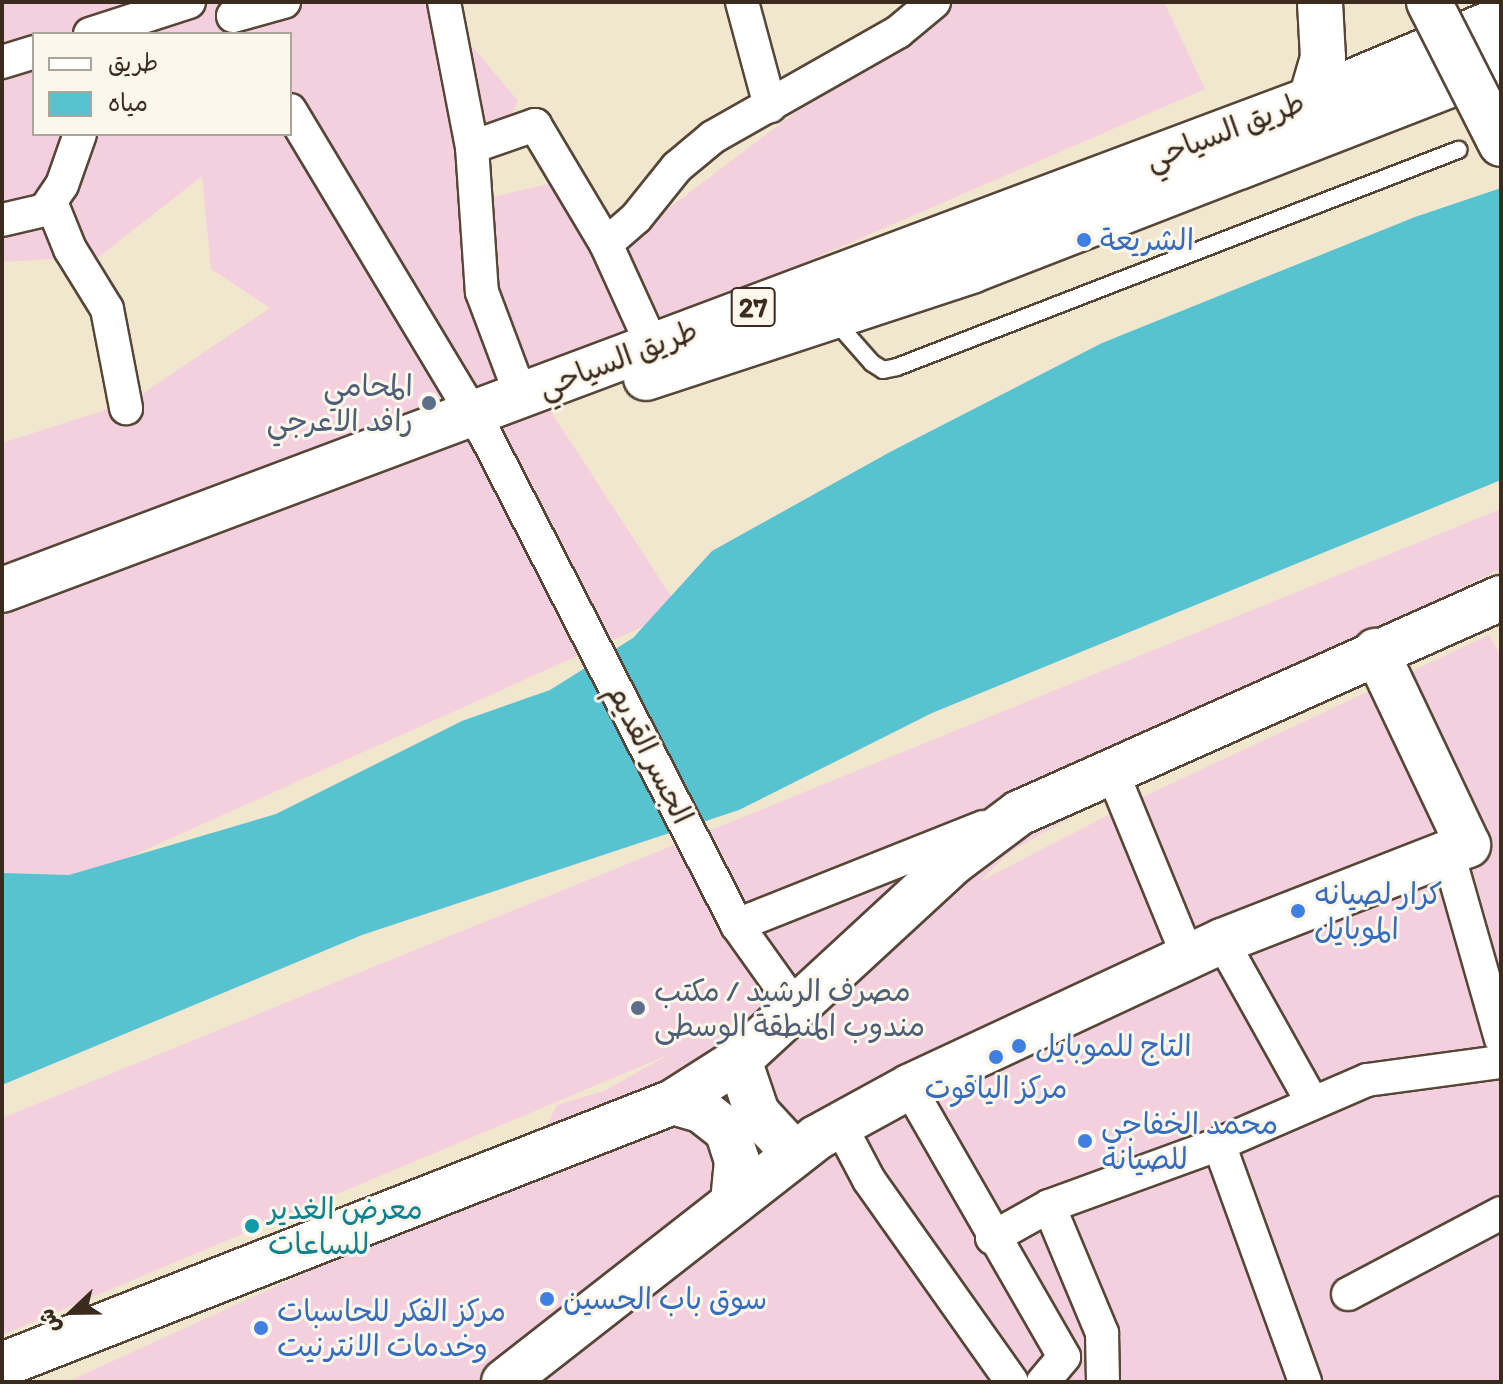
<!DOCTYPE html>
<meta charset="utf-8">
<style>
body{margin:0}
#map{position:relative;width:1503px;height:1384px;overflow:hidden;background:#f1e7ce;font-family:Itim,"Playpen Sans Arabic",sans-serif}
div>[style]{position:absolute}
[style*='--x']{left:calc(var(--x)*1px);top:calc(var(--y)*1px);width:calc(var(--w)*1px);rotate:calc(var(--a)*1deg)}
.built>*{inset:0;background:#f4cfde}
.water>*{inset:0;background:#57c3d1}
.roads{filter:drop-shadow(2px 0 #564638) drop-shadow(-2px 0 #564638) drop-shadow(0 2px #564638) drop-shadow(0 -2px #564638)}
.lane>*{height:16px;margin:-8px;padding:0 8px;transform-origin:8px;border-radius:8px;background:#fff}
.street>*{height:32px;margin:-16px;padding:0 16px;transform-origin:16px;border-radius:16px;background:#fff}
.secondary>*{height:44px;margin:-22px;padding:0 22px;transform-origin:22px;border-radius:22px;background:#fff}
.primary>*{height:44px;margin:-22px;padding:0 22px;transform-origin:22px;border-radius:22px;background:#fff}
.bridges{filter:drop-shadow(2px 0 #564638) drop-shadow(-2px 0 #564638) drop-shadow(0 2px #564638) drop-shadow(0 -2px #564638)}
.primary-bridge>*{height:44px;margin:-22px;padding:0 22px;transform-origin:22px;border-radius:22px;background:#fff}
.dots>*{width:22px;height:22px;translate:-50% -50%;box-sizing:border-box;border:4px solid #fbf7ec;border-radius:50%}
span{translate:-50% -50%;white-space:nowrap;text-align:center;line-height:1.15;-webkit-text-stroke:6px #fbf7ec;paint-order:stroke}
.shield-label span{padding:2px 6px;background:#fbf7ec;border:2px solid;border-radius:6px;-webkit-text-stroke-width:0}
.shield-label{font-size:28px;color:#3b2a1e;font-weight:700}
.street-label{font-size:30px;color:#3b2a1e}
.shop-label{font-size:30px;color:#366cbe}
.left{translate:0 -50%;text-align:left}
.service-label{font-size:30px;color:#4e5e75}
.right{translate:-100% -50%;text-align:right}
.culture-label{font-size:30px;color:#0d838f}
.frame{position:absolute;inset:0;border:4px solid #3b2a1e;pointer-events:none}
.legend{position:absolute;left:32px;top:32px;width:260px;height:104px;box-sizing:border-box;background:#fbf7ec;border:2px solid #aea59a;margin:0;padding:10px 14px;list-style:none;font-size:24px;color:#3b2a1e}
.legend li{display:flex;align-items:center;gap:16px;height:40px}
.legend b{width:40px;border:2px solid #aea59a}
.north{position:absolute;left:32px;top:1272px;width:80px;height:80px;-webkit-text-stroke:6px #fbf7ec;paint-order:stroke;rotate:248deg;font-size:22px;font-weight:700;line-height:32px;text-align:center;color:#3b2a1e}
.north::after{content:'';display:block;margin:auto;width:28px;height:36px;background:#3b2a1e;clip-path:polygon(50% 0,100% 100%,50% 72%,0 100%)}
</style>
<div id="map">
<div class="built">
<i style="clip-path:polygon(evenodd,2px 2px,435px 2px,518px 101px,468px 203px,556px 182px,612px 251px,942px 2px,1164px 2px,1205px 89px,531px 381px,680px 610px,2px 914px,2px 443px,130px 402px,270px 308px,211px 269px,202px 176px,100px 256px,2px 262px,2px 2px,34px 34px,290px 34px,290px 134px,34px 134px,34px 34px)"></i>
<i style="clip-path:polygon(1501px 509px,1501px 569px,1315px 658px,1075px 795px,1082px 811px,1010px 852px,979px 882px,1149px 794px,1489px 635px,1501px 657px,1501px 1382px,67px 1382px,522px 1174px,557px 1105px,604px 1091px,670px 1054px,2px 1335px,2px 1118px)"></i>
</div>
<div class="water">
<i style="clip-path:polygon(1501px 188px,1501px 480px,932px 713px,739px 810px,362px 935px,2px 1085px,2px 873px,69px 875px,276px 814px,462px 721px,550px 690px,633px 638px,712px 551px,890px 452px,1102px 343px,1415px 217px)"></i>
</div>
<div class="roads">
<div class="lane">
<i style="--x:835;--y:321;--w:56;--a:48.6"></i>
<i style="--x:872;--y:363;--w:13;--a:32"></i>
<i style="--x:883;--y:370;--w:14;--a:-12"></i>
<i style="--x:897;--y:367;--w:602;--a:-21.15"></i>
</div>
<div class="street">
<i style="--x:444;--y:2;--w:148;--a:79.1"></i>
<i style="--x:472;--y:147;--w:145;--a:86.1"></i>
<i style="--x:482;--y:292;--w:111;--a:69.4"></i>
<i style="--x:742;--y:2;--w:108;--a:74.9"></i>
<i style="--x:233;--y:16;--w:53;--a:-15.4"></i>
<i style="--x:90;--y:34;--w:104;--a:-17.9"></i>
<i style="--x:2;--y:62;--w:34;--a:-17"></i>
<i style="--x:290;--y:110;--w:378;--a:59"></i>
<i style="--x:485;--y:434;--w:552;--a:62.83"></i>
<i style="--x:737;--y:925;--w:103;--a:54.5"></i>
<i style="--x:472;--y:147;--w:67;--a:-19.2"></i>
<i style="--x:535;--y:125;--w:139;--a:59.2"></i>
<i style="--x:606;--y:244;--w:111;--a:65.5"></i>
<i style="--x:51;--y:202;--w:51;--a:68"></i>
<i style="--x:70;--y:249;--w:70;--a:58.3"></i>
<i style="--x:107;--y:309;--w:101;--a:79.1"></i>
<i style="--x:2;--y:220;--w:44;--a:-13.1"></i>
<i style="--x:45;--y:210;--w:30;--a:-56"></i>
<i style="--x:62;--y:185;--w:54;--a:-70.6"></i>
<i style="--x:606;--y:244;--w:40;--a:-41"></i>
<i style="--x:636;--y:218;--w:65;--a:-51.2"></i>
<i style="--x:677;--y:167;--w:47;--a:-39.8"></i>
<i style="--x:713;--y:137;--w:213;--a:-29.6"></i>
<i style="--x:898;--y:32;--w:47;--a:-39.8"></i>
<i style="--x:1111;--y:769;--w:203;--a:67.7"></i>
<i style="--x:1448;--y:853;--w:193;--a:74.1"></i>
<i style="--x:737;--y:925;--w:265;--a:-21.7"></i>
<i style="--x:1222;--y:941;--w:184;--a:60.8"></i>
<i style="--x:909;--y:1087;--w:311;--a:60.1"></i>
<i style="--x:1064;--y:1357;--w:33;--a:130"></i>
<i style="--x:841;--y:1127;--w:60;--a:62.2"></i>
<i style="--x:869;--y:1180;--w:247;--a:54.7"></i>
<i style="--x:1219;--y:1144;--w:253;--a:70.1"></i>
<i style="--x:1049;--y:1206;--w:138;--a:67.3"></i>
<i style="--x:1102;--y:1333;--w:49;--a:88.8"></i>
<i style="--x:992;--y:1238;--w:65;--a:-29.3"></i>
<i style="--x:1049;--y:1206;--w:181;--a:-20"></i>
<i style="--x:1219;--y:1144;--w:161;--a:-23.4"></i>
<i style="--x:1367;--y:1080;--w:135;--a:-7.7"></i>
<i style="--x:1348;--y:1294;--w:173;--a:-27.9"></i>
</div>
<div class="secondary">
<i style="--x:739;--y:1060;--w:56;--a:71.2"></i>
<i style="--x:757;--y:1113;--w:56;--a:47.2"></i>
<i style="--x:673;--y:1102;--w:29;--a:16"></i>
<i style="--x:701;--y:1110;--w:33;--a:38"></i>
<i style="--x:727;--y:1130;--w:33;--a:72"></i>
<i style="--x:737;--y:1161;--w:41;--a:95.6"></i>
<i style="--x:2;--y:1365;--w:721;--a:-21.4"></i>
<i style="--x:673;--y:1102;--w:78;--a:-32.5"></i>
<i style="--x:739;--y:1060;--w:294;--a:-42.7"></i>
<i style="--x:955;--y:861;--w:80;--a:-36.9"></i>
<i style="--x:1019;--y:813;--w:528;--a:-24.04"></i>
<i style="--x:504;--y:1382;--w:396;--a:-38"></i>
<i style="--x:816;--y:1138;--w:106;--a:-28.7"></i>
<i style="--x:909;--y:1087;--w:345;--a:-25"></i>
<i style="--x:1222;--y:941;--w:264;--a:-21.3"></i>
<i style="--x:1468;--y:845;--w:215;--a:-115.4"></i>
</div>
<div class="primary">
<i style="--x:1311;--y:99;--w:43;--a:-73.7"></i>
<i style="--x:1323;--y:58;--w:56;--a:-93.1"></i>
<i style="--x:646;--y:378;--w:342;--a:-18.2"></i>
<i style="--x:971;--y:271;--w:569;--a:-21.24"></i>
<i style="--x:2;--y:590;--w:1398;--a:-20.56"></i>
<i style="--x:1311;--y:99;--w:206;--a:-22.8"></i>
</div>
</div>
<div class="bridges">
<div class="primary-bridge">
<i style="--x:1429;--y:2;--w:159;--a:63.1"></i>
</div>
</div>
<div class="dots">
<i style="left:1084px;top:240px;background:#3f7fe0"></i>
<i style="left:429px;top:403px;background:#5c6f8a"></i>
<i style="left:1298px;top:911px;background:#3f7fe0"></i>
<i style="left:638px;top:1008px;background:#5c6f8a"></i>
<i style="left:1019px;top:1046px;background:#3f7fe0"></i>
<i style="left:996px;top:1057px;background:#3f7fe0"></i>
<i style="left:1085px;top:1141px;background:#3f7fe0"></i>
<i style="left:252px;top:1226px;background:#0f9aa8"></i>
<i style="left:547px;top:1299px;background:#3f7fe0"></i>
<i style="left:261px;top:1328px;background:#3f7fe0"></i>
</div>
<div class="shield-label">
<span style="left:753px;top:307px">27</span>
</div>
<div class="street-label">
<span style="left:1225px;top:131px;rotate:-21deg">طريق السياحي</span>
<span style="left:618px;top:359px;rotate:-21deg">طريق السياحي</span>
<span style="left:650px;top:754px;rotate:63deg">الجسر القديم</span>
</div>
<div class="shop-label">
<span class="left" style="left:1100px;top:240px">الشريعة</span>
<span class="left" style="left:1314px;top:911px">كرار لصيانه<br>الموبايل</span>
<span class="left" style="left:1035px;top:1046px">التاج للموبايل</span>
<span style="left:996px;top:1088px">مركز الياقوت</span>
<span class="left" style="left:1101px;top:1141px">محمد الخفاجي<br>للصيانه</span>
<span class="left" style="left:563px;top:1299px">سوق باب الحسين</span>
<span class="left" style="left:277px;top:1328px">مركز الفكر للحاسبات<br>وخدمات الانترنيت</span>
</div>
<div class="service-label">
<span class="right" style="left:413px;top:403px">المحامي<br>رافد الاعرجي</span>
<span class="left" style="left:654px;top:1008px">مصرف الرشيد / مكتب<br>مندوب المنطقة الوسطى</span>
</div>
<div class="culture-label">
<span class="left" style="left:268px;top:1226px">معرض الغدير<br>للساعات</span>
</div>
<div class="frame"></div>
<ul class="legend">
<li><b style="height:10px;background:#fff"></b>طريق</li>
<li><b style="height:22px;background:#57c3d1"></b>مياه</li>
</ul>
<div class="north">ش</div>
</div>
